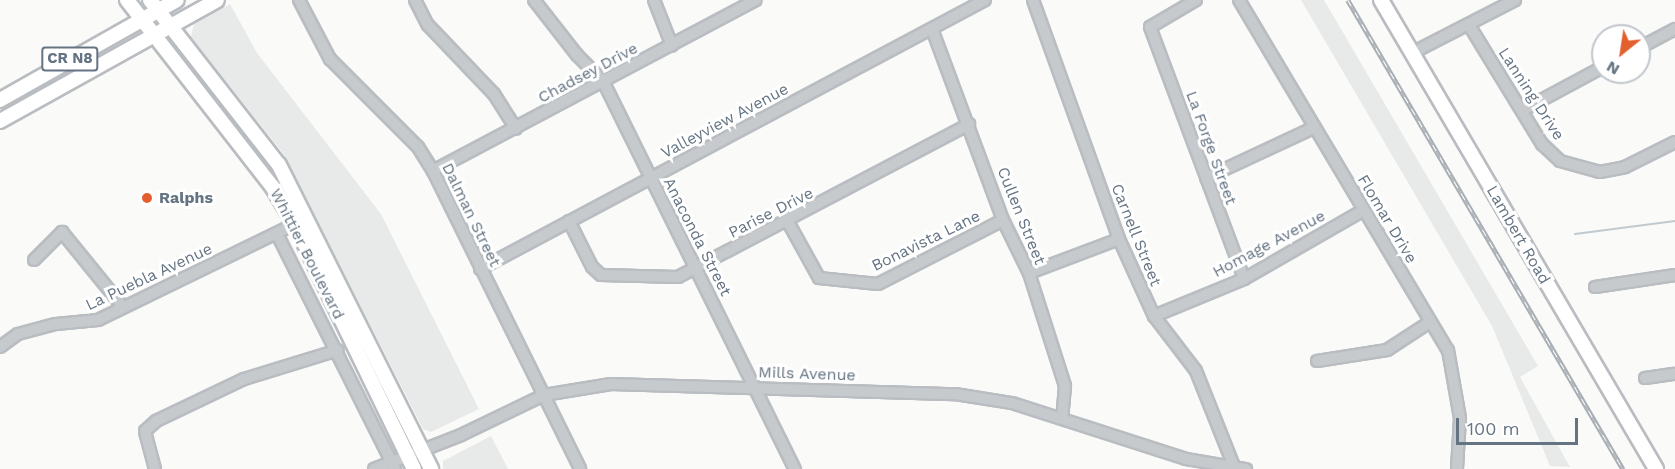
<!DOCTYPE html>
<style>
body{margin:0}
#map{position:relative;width:1675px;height:469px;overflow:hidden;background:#fafaf8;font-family:"Work Sans",sans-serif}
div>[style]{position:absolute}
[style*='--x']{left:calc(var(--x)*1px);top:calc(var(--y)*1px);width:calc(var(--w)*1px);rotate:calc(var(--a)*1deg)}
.built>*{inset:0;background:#e8e9e9}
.stream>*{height:2px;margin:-1px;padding:0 1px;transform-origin:1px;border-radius:1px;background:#c1cacf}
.roads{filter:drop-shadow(2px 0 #b9bdc1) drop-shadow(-2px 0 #b9bdc1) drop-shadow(0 2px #b9bdc1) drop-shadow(0 -2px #b9bdc1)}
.minor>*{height:10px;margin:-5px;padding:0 5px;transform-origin:5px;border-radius:5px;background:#c6cacd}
.major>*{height:14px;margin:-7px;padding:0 7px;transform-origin:7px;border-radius:7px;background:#fff}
.rail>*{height:4.5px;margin-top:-2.25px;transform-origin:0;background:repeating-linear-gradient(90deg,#fff 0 7px,#a8aeb4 0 14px);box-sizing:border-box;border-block:2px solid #a8aeb4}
.dots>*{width:16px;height:16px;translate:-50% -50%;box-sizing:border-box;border:3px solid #fff;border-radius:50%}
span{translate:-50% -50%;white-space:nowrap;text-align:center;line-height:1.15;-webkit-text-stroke:6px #fff;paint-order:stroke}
.shield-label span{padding:2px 4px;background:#fff;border:2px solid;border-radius:4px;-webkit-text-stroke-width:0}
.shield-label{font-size:15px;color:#657483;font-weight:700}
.street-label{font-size:16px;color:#657483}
.poi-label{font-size:16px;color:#657483;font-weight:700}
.left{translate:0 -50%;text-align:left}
.north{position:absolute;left:1591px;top:24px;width:60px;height:60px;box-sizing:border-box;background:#fff;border:2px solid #c1c7cd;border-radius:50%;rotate:210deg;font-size:16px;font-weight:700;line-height:24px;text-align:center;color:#657483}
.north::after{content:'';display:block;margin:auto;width:21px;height:27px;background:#e3602e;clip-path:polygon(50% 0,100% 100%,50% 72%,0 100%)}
.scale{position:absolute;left:1456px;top:418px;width:122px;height:27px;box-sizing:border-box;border:3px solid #657483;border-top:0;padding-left:8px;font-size:18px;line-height:21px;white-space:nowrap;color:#657483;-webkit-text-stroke:4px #fff;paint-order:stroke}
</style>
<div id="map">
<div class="built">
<i style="clip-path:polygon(1301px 0,1324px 0,1538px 366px,1520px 377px,1570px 467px,1550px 466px,1492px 326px)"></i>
<i style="clip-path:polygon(230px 4px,257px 53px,381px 214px,479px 409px,431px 432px,423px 429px,283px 153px,191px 37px,194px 23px)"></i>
<i style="clip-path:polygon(491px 436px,508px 469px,443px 469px,443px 461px)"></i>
</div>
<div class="stream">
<i style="--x:1575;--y:234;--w:101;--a:-7.4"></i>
</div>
<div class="roads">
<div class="minor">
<i style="--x:299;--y:0;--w:67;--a:62.3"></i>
<i style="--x:330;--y:59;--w:124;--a:45"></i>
<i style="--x:418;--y:147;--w:28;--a:58"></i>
<i style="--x:433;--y:171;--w:332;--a:63.7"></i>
<i style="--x:415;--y:0;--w:28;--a:63"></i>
<i style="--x:428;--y:25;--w:95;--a:46.3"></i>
<i style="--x:494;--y:94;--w:41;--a:57.8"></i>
<i style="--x:534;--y:0;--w:70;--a:52"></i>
<i style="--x:577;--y:55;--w:37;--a:45"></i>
<i style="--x:603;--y:81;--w:433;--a:63.7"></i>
<i style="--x:654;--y:0;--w:49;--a:68.6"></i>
<i style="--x:1033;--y:0;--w:254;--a:70.2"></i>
<i style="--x:1119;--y:239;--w:85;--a:65.6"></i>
<i style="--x:1154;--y:316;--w:69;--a:52.6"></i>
<i style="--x:1196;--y:371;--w:105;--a:68.3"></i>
<i style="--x:1196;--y:0;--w:53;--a:149.6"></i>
<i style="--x:1150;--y:27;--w:269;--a:69.5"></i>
<i style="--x:1239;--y:0;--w:408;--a:59.2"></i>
<i style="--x:1448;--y:350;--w:69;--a:80"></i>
<i style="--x:1460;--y:418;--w:51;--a:93.4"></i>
<i style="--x:1469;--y:25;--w:140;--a:58.5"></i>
<i style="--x:1542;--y:144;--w:25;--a:43"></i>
<i style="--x:1560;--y:161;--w:41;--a:15.4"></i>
<i style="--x:1600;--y:172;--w:25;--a:-11"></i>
<i style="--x:1625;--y:167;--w:56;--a:-26.6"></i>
<i style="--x:932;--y:29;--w:204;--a:69.6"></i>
<i style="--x:1003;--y:220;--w:59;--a:63.9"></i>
<i style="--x:1029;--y:273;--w:119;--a:72.3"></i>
<i style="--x:1065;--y:386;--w:32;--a:95"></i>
<i style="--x:1639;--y:48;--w:41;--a:-27.8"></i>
<i style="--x:1412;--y:53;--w:116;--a:-27.2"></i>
<i style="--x:1523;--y:110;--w:91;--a:-28.3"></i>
<i style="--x:433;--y:171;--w:365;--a:-27.9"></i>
<i style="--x:1206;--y:178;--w:118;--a:-25"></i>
<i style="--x:569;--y:221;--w:51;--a:63.4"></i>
<i style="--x:592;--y:267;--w:12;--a:42"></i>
<i style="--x:601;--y:275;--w:77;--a:1.5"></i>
<i style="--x:678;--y:277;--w:329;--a:-27.7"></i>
<i style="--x:788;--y:222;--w:64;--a:61"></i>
<i style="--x:819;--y:278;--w:59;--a:5.8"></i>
<i style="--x:878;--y:284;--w:140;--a:-27.1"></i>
<i style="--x:277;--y:234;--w:263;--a:63.3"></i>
<i style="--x:34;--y:260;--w:40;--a:-45"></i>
<i style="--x:62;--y:232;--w:97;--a:50.9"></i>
<i style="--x:480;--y:269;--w:572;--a:-28.04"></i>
<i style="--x:1029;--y:273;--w:96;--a:-20.7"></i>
<i style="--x:1595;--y:287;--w:81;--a:-8.5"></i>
<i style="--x:1154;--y:316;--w:97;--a:-22.3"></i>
<i style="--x:1244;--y:279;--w:138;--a:-29.9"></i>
<i style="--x:0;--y:347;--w:22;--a:-36"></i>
<i style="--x:18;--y:334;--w:39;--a:-15"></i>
<i style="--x:56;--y:324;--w:42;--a:-5.4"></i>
<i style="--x:98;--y:320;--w:226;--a:-26"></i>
<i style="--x:1317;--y:361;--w:71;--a:-8.9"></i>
<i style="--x:1387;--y:350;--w:51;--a:-33.1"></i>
<i style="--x:1645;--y:378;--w:30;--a:-8"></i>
<i style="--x:155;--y:469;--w:39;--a:-105"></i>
<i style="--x:145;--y:431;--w:15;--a:-42"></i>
<i style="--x:156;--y:421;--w:98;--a:-25.5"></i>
<i style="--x:244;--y:379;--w:98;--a:-17.1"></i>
<i style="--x:374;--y:469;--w:93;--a:-21.3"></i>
<i style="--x:461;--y:435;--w:92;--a:-25.7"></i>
<i style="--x:544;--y:395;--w:68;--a:-9.3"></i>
<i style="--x:611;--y:384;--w:344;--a:1.7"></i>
<i style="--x:955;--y:394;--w:58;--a:9"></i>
<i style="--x:1012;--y:403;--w:183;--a:17.8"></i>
<i style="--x:1186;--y:459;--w:61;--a:9.5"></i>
</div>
<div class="major">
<i style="--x:127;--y:0;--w:236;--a:52.1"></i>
<i style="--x:272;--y:186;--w:44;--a:58.8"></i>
<i style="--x:295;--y:224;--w:272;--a:64.1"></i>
<i style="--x:150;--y:0;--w:209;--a:52"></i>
<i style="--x:279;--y:165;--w:340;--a:63.4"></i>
<i style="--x:1381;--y:0;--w:544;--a:59.61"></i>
<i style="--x:0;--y:100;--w:203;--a:-29.5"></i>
<i style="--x:0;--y:121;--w:248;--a:-29.1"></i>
</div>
</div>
<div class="rail">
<i style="--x:1348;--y:0;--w:544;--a:59.61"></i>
</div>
<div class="dots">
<i style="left:147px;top:198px;background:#e3602e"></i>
</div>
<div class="shield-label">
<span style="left:70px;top:59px">CR N8</span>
</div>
<div class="street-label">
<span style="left:588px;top:73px;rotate:-28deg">Chadsey Drive</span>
<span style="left:1531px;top:94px;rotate:57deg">Lanning Drive</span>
<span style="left:725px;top:121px;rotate:-28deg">Valleyview Avenue</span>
<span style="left:1211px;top:148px;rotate:70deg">La Forge Street</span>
<span style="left:771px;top:213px;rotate:-27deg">Parise Drive</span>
<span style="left:471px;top:215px;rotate:64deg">Dalman Street</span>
<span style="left:1021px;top:216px;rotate:68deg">Cullen Street</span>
<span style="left:1387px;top:219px;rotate:59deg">Flomar Drive</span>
<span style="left:1136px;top:235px;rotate:68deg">Carnell Street</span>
<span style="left:1518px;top:235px;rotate:60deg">Lambert Road</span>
<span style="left:697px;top:237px;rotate:63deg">Anaconda Street</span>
<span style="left:926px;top:241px;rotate:-26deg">Bonavista Lane</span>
<span style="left:1269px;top:244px;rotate:-28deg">Homage Avenue</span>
<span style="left:307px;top:254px;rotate:63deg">Whittier Boulevard</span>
<span style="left:149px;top:277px;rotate:-25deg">La Puebla Avenue</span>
<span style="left:807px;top:374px;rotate:2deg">Mills Avenue</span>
</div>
<div class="poi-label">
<span class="left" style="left:159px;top:198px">Ralphs</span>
</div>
<div class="north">N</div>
<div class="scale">100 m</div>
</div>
